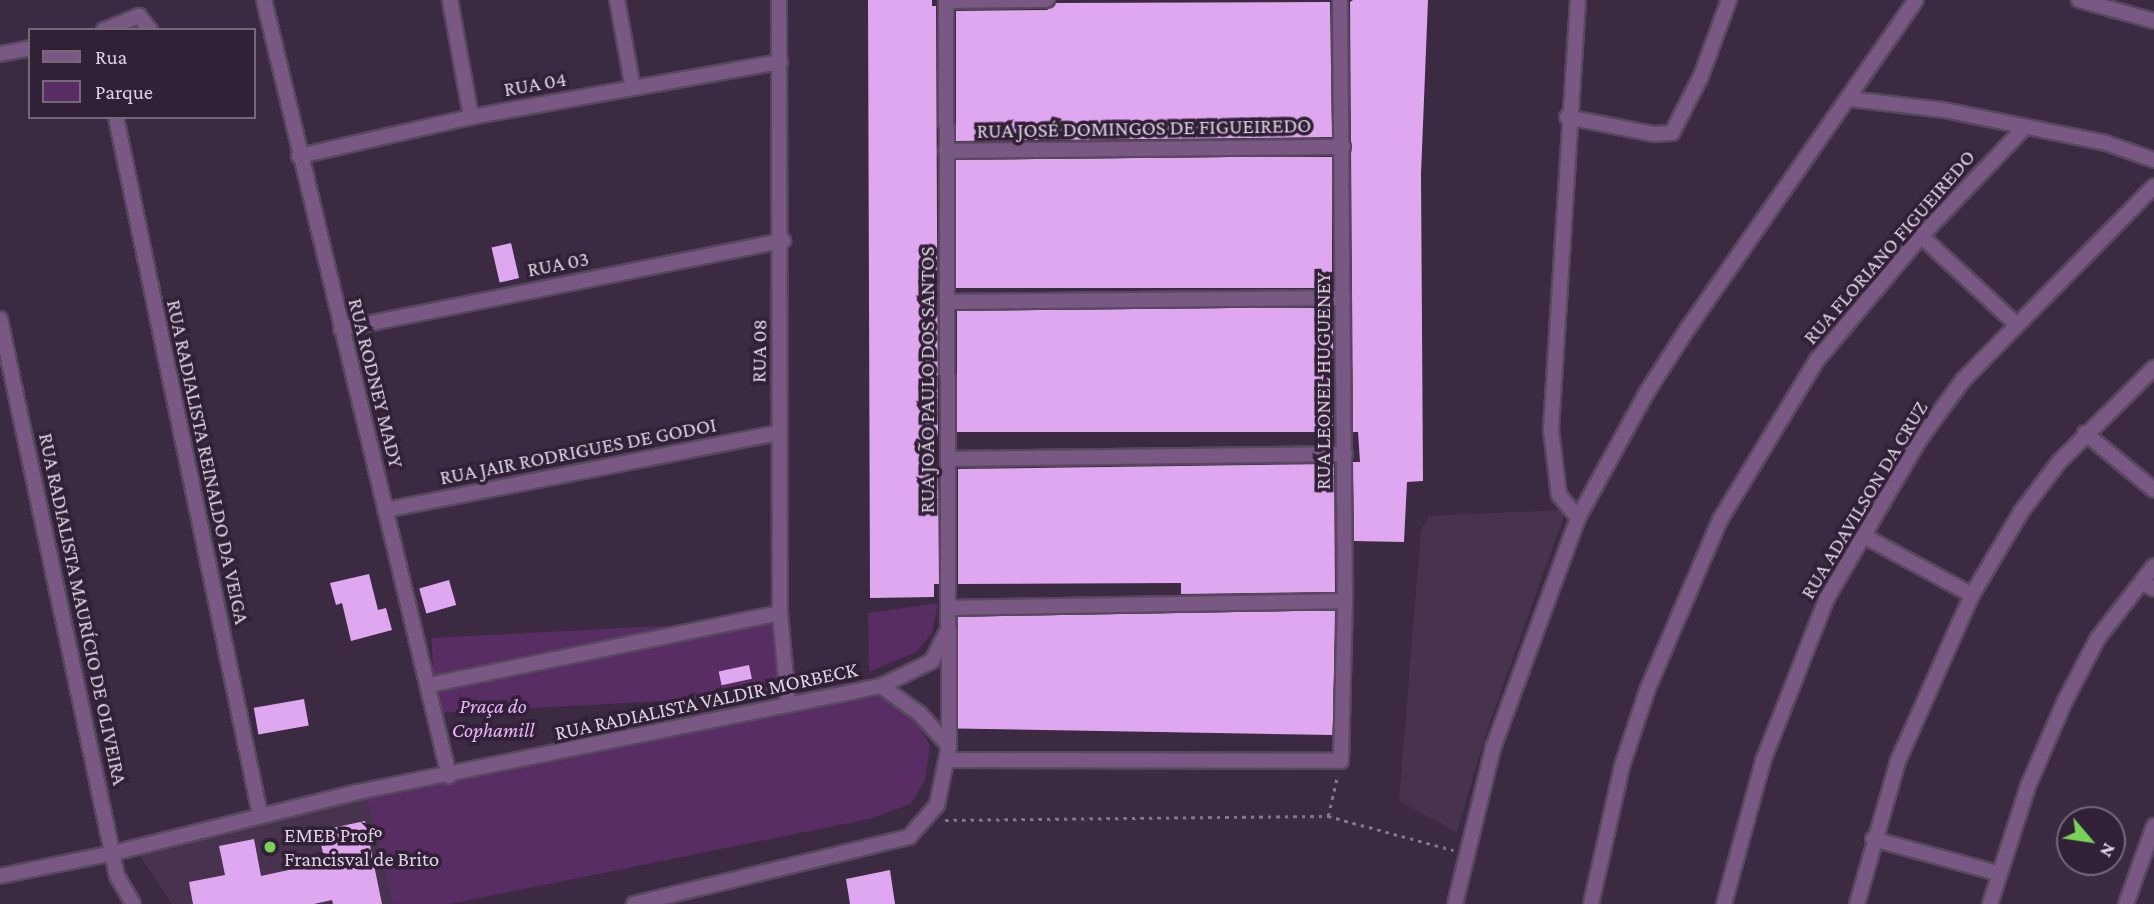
<!DOCTYPE html>
<meta charset="utf-8">
<style>
body{margin:0}
#map{position:relative;width:2154px;height:904px;overflow:hidden;background:#3b2a41;font-family:"Crimson Pro",serif}
div>[style]{position:absolute}
[style*='--x']{left:calc(var(--x)*1px);top:calc(var(--y)*1px);width:calc(var(--w)*1px);rotate:calc(var(--a)*1deg)}
.built>*{inset:0;background:#48334f}
.green>*{inset:0;background:#572d64;transform-origin:0 0}
.building>*{inset:0;background:#dea7ef;transform-origin:0 0}
.path>*{height:2.5px;margin-top:-1.25px;transform-origin:0;background:repeating-linear-gradient(90deg,#85778a 0 3.5px,transparent 0 8.5px)}
.roads{filter:drop-shadow(2px 0 #58485e) drop-shadow(-2px 0 #58485e) drop-shadow(0 2px #58485e) drop-shadow(0 -2px #58485e)}
.minor>*{height:14px;margin:-7px;padding:0 7px;transform-origin:7px;border-radius:7px;background:#795884}
.dots>*{width:19px;height:19px;translate:-50% -50%;box-sizing:border-box;border:4px solid #312036;border-radius:50%}
span{translate:-50% -50%;white-space:nowrap;text-align:center;line-height:1.15;-webkit-text-stroke:7px #312036;paint-order:stroke}
.street-label{font-size:21px;color:#ded3e2}
.park-label{font-size:21px;color:#eab2fc;font-style:italic}
.poi-label{font-size:21px;color:#ded3e2}
.left{translate:0 -50%;text-align:left}
.legend{position:absolute;left:28px;top:28px;width:228px;height:91px;box-sizing:border-box;background:#312036;border:2px solid #76687b;margin:0;padding:9px 12px;list-style:none;font-size:21px;color:#ded3e2}
.legend li{display:flex;align-items:center;gap:14px;height:35px}
.legend b{width:35px;border:2px solid #76687b}
.north{position:absolute;left:2056px;top:806px;width:70px;height:70px;box-sizing:border-box;background:#312036;border:2px solid #76687b;border-radius:50%;rotate:119deg;font-size:19px;font-weight:700;line-height:28px;text-align:center;color:#ded3e2}
.north::after{content:'';display:block;margin:auto;width:24px;height:32px;background:#79d157;clip-path:polygon(50% 0,100% 100%,50% 72%,0 100%)}
</style>
<div id="map">
<div class="built">
<i style="clip-path:polygon(1561px 510px,1564px 515px,1485px 736px,1457px 832px,1399px 801px,1421px 530px,1429px 516px)"></i>
<i style="clip-path:polygon(366px 796px,393px 904px,172px 904px,139px 854px)"></i>
</div>
<div class="green">
<i style="clip-path:polygon(938px 603px,932px 633px,916px 652px,869px 672px,868px 613px)"></i>
<i style="left:777px;top:620px;width:75px;height:346px;rotate:87deg"></i>
<i style="clip-path:polygon(881px 693px,909px 711px,930px 745px,925px 780px,911px 804px,869px 819px,450px 904px,393px 904px,366px 796px)"></i>
</div>
<div class="building">
<i style="clip-path:polygon(868px 0,932px 0,932px 6px,936px 6px,938px 435px,934px 435px,933px 467px,938px 467px,939px 584px,934px 584px,934px 597px,870px 598px)"></i>
<i style="clip-path:polygon(1353px 0,1428px 0,1421px 174px,1423px 481px,1407px 482px,1404px 542px,1354px 541px,1353px 462px,1360px 462px,1358px 432px,1353px 432px,1350px 2px)"></i>
<i style="clip-path:polygon(1330px 2px,1332px 137px,956px 141px,956px 11px,1047px 10px,1056px 3px)"></i>
<i style="left:1332px;top:157px;width:131px;height:376px;rotate:90deg"></i>
<i style="left:511px;top:243px;width:36px;height:20px;rotate:77deg"></i>
<i style="left:1333px;top:308px;width:124px;height:376px;rotate:90deg"></i>
<i style="clip-path:polygon(1334px 464px,1335px 592px,1181px 594px,1181px 583px,958px 584px,958px 469px)"></i>
<i style="clip-path:polygon(369px 574px,378px 610px,386px 608px,392px 630px,351px 641px,342px 603px,336px 605px,330px 583px)"></i>
<i style="left:449px;top:580px;width:26px;height:31px;rotate:74deg"></i>
<i style="left:1335px;top:611px;width:124px;height:377px;rotate:91deg"></i>
<i style="left:749px;top:665px;width:14px;height:31px;rotate:78deg"></i>
<i style="left:304px;top:699px;width:27px;height:51px;rotate:80deg"></i>
<i style="clip-path:polygon(365px 821px,382px 904px,333px 904px,332px 900px,314px 904px,193px 904px,189px 882px,225px 875px,219px 846px,254px 839px,261px 876px,325px 862px,318px 831px)"></i>
<i style="clip-path:polygon(890px 870px,895px 904px,850px 904px,846px 879px)"></i>
</div>
<div class="path">
<i style="--x:1328;--y:816;--w:130;--a:15.2"></i>
<i style="--x:945;--y:820;--w:383;--a:-0.6"></i>
<i style="--x:1328;--y:816;--w:40;--a:-77"></i>
</div>
<div class="roads">
<div class="minor">
<i style="--x:264;--y:0;--w:798;--a:76.59"></i>
<i style="--x:450;--y:0;--w:119;--a:79.8"></i>
<i style="--x:617;--y:0;--w:89;--a:79.7"></i>
<i style="--x:779;--y:0;--w:613;--a:89.91"></i>
<i style="--x:780;--y:613;--w:90;--a:84.9"></i>
<i style="--x:1578;--y:0;--w:431;--a:93.6"></i>
<i style="--x:1551;--y:430;--w:65;--a:83"></i>
<i style="--x:1559;--y:495;--w:30;--a:50"></i>
<i style="--x:2079;--y:0;--w:78;--a:15.6"></i>
<i style="--x:946;--y:1;--w:101;--a:-0.6"></i>
<i style="--x:104;--y:30;--w:38;--a:-22"></i>
<i style="--x:139;--y:16;--w:18;--a:52"></i>
<i style="--x:0;--y:54;--w:31;--a:-11"></i>
<i style="--x:1850;--y:99;--w:95;--a:6.7"></i>
<i style="--x:1944;--y:110;--w:165;--a:11.5"></i>
<i style="--x:2106;--y:143;--w:51;--a:19.5"></i>
<i style="--x:116;--y:117;--w:712;--a:78.33"></i>
<i style="--x:1567;--y:117;--w:89;--a:11.1"></i>
<i style="--x:1654;--y:134;--w:18;--a:-3"></i>
<i style="--x:1672;--y:133;--w:64;--a:-63"></i>
<i style="--x:1701;--y:76;--w:81;--a:-69.8"></i>
<i style="--x:946;--y:151;--w:397;--a:-0.6"></i>
<i style="--x:299;--y:156;--w:176;--a:-12.8"></i>
<i style="--x:471;--y:117;--w:314;--a:-10.1"></i>
<i style="--x:1921;--y:236;--w:129;--a:42.8"></i>
<i style="--x:948;--y:302;--w:395;--a:-0.6"></i>
<i style="--x:0;--y:319;--w:569;--a:78.14"></i>
<i style="--x:117;--y:876;--w:32;--a:60"></i>
<i style="--x:341;--y:329;--w:451;--a:-11.3"></i>
<i style="--x:2085;--y:433;--w:89;--a:39.6"></i>
<i style="--x:949;--y:459;--w:396;--a:-0.7"></i>
<i style="--x:385;--y:510;--w:400;--a:-11.1"></i>
<i style="--x:1862;--y:535;--w:125;--a:28.6"></i>
<i style="--x:2142;--y:582;--w:14;--a:30"></i>
<i style="--x:950;--y:608;--w:395;--a:-1"></i>
<i style="--x:429;--y:685;--w:358;--a:-11.6"></i>
<i style="--x:881;--y:686;--w:57;--a:-26.1"></i>
<i style="--x:932;--y:661;--w:34;--a:-63"></i>
<i style="--x:949;--y:760;--w:392;--a:0.1"></i>
<i style="--x:1341;--y:761;--w:160;--a:-88.6"></i>
<i style="--x:1345;--y:601;--w:601;--a:-90.48"></i>
<i style="--x:1873;--y:839;--w:129;--a:15.3"></i>
<i style="--x:0;--y:876;--w:115;--a:-11.5"></i>
<i style="--x:113;--y:853;--w:252;--a:-14"></i>
<i style="--x:358;--y:792;--w:534;--a:-11.46"></i>
<i style="--x:881;--y:686;--w:48;--a:35.7"></i>
<i style="--x:920;--y:714;--w:43;--a:47.8"></i>
<i style="--x:634;--y:904;--w:283;--a:-13.7"></i>
<i style="--x:909;--y:837;--w:43;--a:-48.8"></i>
<i style="--x:937;--y:805;--w:60;--a:-78.5"></i>
<i style="--x:949;--y:746;--w:746;--a:-90.23"></i>
<i style="--x:1455;--y:904;--w:161;--a:-76.3"></i>
<i style="--x:1493;--y:748;--w:245;--a:-69.7"></i>
<i style="--x:1578;--y:518;--w:144;--a:-61.3"></i>
<i style="--x:1647;--y:392;--w:76;--a:-57.4"></i>
<i style="--x:1688;--y:328;--w:399;--a:-55.2"></i>
<i style="--x:1591;--y:904;--w:141;--a:-77.3"></i>
<i style="--x:1622;--y:766;--w:82;--a:-71.6"></i>
<i style="--x:1648;--y:688;--w:183;--a:-66.8"></i>
<i style="--x:1720;--y:520;--w:187;--a:-58.8"></i>
<i style="--x:1817;--y:360;--w:162;--a:-50"></i>
<i style="--x:1921;--y:236;--w:151;--a:-46.3"></i>
<i style="--x:1724;--y:904;--w:148;--a:-74.7"></i>
<i style="--x:1763;--y:761;--w:175;--a:-68.6"></i>
<i style="--x:1827;--y:598;--w:184;--a:-59.7"></i>
<i style="--x:1920;--y:439;--w:73;--a:-53.9"></i>
<i style="--x:1963;--y:380;--w:272;--a:-45.4"></i>
<i style="--x:1857;--y:904;--w:149;--a:-74"></i>
<i style="--x:1898;--y:761;--w:182;--a:-66"></i>
<i style="--x:1972;--y:595;--w:96;--a:-59.4"></i>
<i style="--x:2021;--y:512;--w:63;--a:-52.8"></i>
<i style="--x:2059;--y:462;--w:134;--a:-44.7"></i>
<i style="--x:1990;--y:904;--w:124;--a:-72.1"></i>
<i style="--x:2028;--y:786;--w:93;--a:-66.5"></i>
<i style="--x:2065;--y:701;--w:71;--a:-62.4"></i>
<i style="--x:2098;--y:638;--w:91;--a:-52.1"></i>
<i style="--x:2126;--y:904;--w:83;--a:-70.3"></i>
</div>
</div>
<div class="dots">
<i style="left:270px;top:847px;background:#79d157"></i>
</div>
<div class="street-label">
<span style="left:535px;top:84px;rotate:-10deg">RUA 04</span>
<span style="left:1144px;top:128px;rotate:-1deg">RUA JOSÉ DOMINGOS DE FIGUEIREDO</span>
<span style="left:1889px;top:247px;rotate:-49deg">RUA FLORIANO FIGUEIREDO</span>
<span style="left:558px;top:264px;rotate:-11deg">RUA 03</span>
<span style="left:759px;top:351px;rotate:-89deg">RUA 08</span>
<span style="left:927px;top:380px;rotate:-90deg">RUA JOÃO PAULO DOS SANTOS</span>
<span style="left:1323px;top:381px;rotate:-90deg">RUA LEONEL HUGUENEY</span>
<span style="left:376px;top:383px;rotate:76deg">RUA RODNEY MADY</span>
<span style="left:578px;top:451px;rotate:-11deg">RUA JAIR RODRIGUES DE GODOI</span>
<span style="left:208px;top:462px;rotate:78deg">RUA RADIALISTA REINALDO DA VEIGA</span>
<span style="left:1864px;top:500px;rotate:-59deg">RUA ADAVILSON DA CRUZ</span>
<span style="left:83px;top:609px;rotate:78deg">RUA RADIALISTA MAURÍCIO DE OLIVEIRA</span>
<span style="left:706px;top:701px;rotate:-12deg">RUA RADIALISTA VALDIR MORBECK</span>
</div>
<div class="park-label">
<span style="left:493px;top:718px">Praça do<br>Cophamill</span>
</div>
<div class="poi-label">
<span class="left" style="left:284px;top:847px">EMEB Profº<br>Francisval de Brito</span>
</div>
<ul class="legend">
<li><b style="height:9px;background:#795884"></b>Rua</li>
<li><b style="height:19px;background:#572d64"></b>Parque</li>
</ul>
<div class="north">N</div>
</div>
